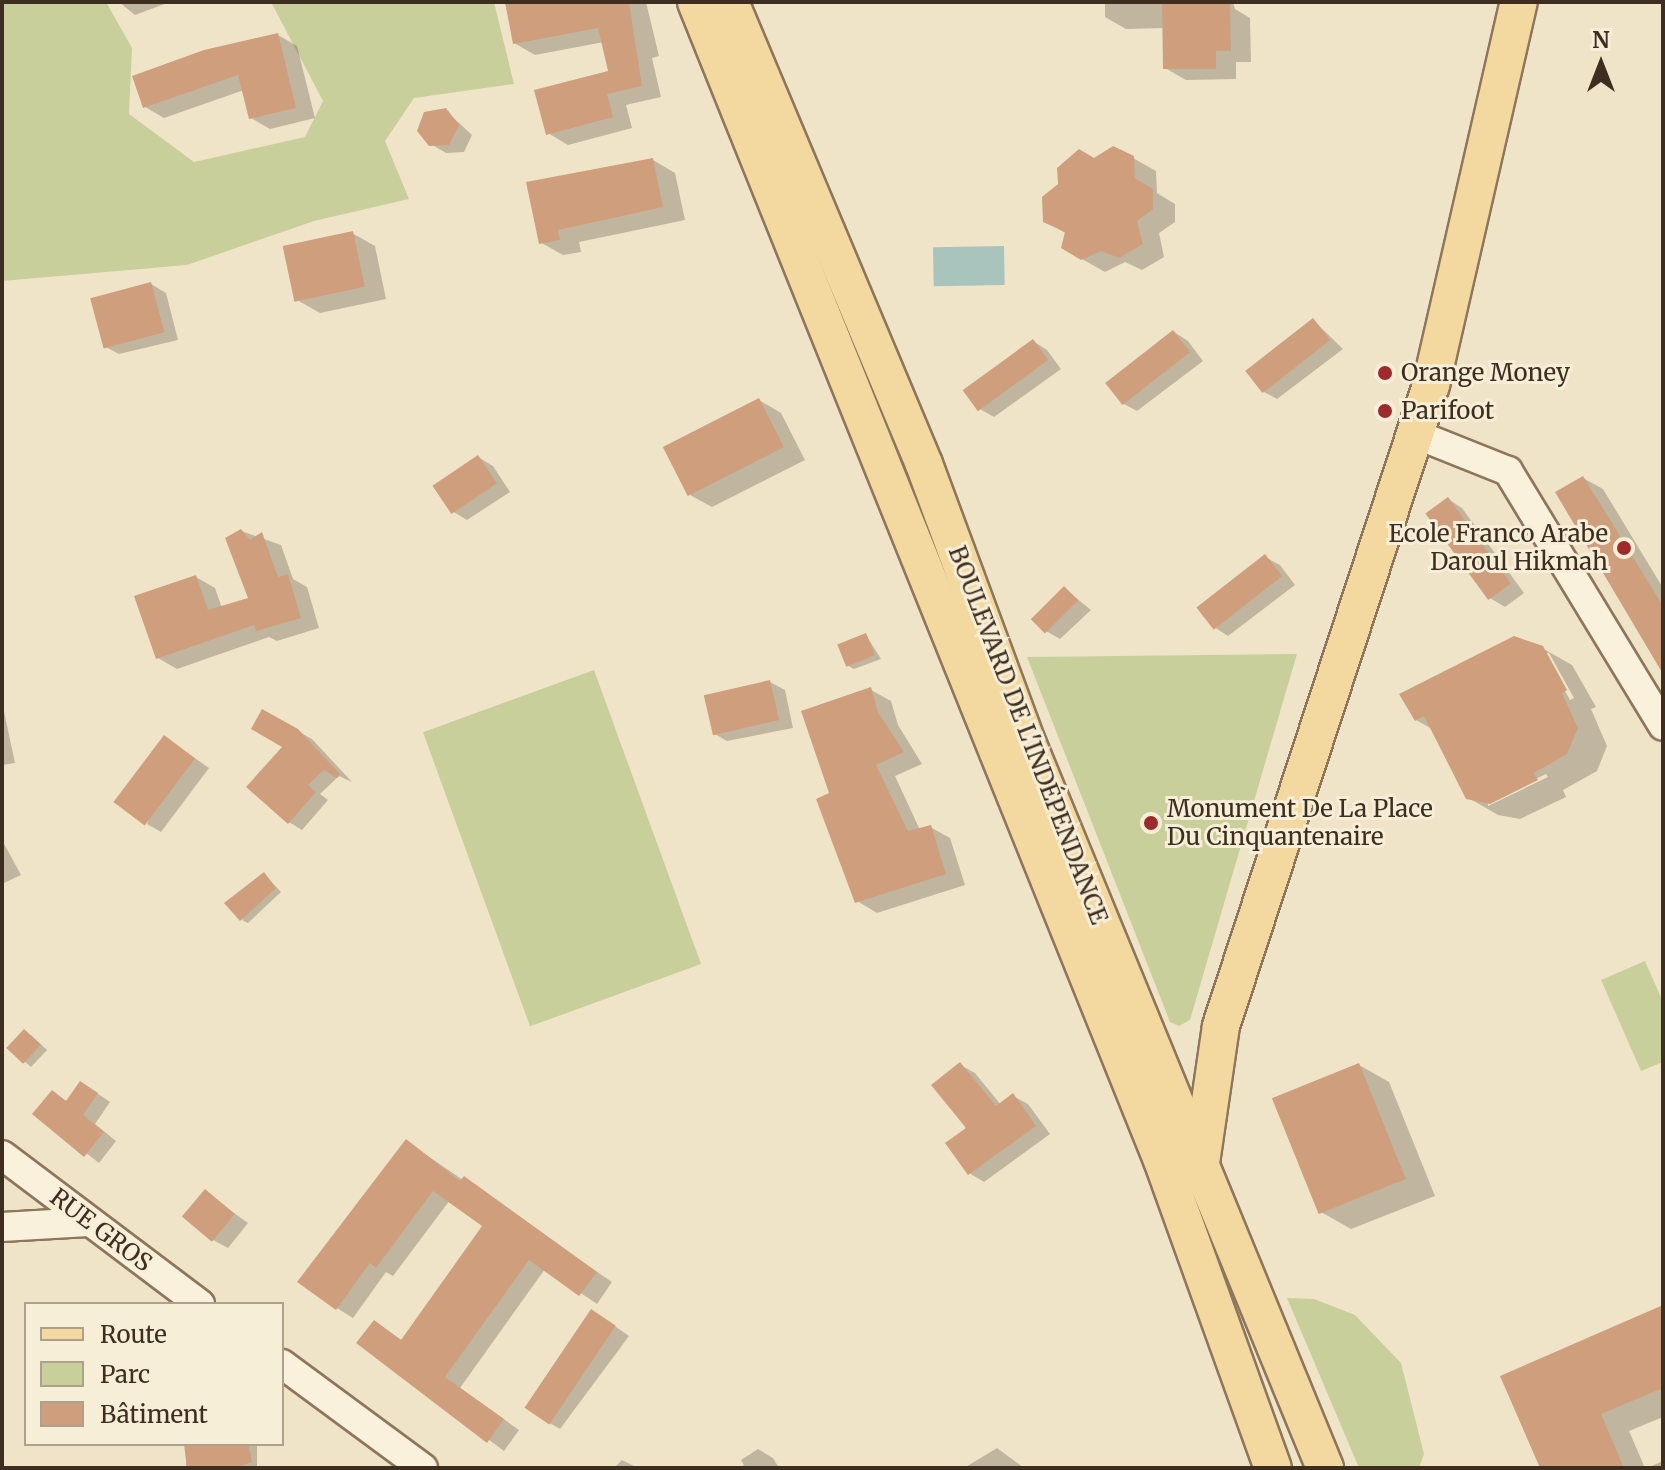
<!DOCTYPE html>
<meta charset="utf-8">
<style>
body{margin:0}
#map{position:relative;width:1665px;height:1470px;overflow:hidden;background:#f0e4c8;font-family:Merriweather,serif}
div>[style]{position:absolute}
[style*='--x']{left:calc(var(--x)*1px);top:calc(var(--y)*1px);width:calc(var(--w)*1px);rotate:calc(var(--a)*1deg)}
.green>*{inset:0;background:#c9cf9b;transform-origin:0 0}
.water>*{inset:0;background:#a9c4bc;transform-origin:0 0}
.shadow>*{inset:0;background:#0003;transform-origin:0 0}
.building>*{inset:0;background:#cf9f7d;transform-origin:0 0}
.roads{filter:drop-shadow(2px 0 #8d765c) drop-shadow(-2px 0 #8d765c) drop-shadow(0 2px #8d765c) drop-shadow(0 -2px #8d765c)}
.minor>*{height:28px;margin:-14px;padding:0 14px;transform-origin:14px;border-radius:14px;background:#faf1dc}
.major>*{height:36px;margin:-18px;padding:0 18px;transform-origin:18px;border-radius:18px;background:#f3d9a0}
.dots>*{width:22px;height:22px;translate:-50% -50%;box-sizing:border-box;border:4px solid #f7eed8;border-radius:50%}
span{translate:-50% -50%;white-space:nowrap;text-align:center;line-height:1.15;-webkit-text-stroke:6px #f7eed8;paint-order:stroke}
.poi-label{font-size:24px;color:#3d2e20}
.left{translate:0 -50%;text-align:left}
.right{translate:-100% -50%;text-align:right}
.street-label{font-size:24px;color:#3d2e20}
.frame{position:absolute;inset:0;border:4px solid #3d2e20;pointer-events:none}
.legend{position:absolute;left:24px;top:1302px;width:260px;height:144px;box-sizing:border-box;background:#f7eed8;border:2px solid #ada18e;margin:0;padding:10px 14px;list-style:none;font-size:24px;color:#3d2e20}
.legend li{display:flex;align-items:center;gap:16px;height:40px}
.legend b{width:40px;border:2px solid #ada18e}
.north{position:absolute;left:1561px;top:24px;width:80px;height:80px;-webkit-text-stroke:6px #f7eed8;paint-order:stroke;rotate:0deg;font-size:22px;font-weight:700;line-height:32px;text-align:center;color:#3d2e20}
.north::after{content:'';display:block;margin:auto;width:28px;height:36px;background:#3d2e20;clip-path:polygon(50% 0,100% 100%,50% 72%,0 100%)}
</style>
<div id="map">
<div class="green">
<i style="clip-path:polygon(2px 2px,106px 2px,132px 48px,129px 114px,194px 162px,305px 137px,323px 101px,271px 2px,494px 2px,514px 84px,414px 98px,385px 141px,409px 199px,314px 221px,187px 265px,2px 281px)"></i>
<i style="clip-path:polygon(1297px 654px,1190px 1020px,1179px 1026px,1170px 1022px,1027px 657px)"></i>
<i style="left:594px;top:670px;width:313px;height:182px;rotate:70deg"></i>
<i style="clip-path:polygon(1645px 961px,1663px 1002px,1663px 1062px,1641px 1071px,1601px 980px)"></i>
<i style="clip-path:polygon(1287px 1298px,1314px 1299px,1355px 1315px,1401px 1363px,1424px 1454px,1419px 1468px,1359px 1468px)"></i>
</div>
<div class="water">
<i style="left:1004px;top:246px;width:39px;height:71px;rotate:89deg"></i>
</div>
<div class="shadow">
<i style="clip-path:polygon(119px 2px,170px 2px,135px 15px)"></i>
<i style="clip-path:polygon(505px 2px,646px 2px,659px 56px,652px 58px,661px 97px,626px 105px,632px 128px,568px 145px,548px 133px,611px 72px,604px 42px,535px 55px,514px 43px)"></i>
<i style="clip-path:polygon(1105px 2px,1233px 2px,1235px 9px,1250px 18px,1251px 62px,1236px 62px,1236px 79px,1186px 80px,1165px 68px,1165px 28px,1126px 29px,1105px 17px)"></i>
<i style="clip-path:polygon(278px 35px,297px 46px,315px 118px,270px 129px,251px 118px,244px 90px,164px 118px,145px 107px)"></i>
<i style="clip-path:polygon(445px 110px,472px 135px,464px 152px,446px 153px,431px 144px)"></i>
<i style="clip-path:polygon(1133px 158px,1156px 171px,1157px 193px,1175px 204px,1175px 222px,1159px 233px,1164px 257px,1142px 270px,1125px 262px,1105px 272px,1082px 259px,1067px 234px,1045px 221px,1094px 160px)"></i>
<i style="clip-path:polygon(653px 160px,675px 173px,685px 220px,579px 242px,581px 252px,563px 255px,540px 242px)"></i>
<i style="clip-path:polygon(352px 233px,375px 246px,386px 299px,320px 313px,297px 300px)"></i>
<i style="clip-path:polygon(151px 284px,166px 293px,178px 340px,119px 354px,104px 346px)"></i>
<i style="clip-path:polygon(1313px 320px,1343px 349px,1277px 399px,1262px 391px)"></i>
<i style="clip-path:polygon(1174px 332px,1188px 341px,1203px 361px,1137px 411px,1122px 403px)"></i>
<i style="clip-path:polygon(1033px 341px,1047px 350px,1061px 369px,994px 417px,980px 409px)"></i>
<i style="clip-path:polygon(759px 400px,781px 413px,805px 460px,712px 507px,690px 495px)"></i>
<i style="clip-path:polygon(478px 457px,493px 466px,510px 492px,467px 520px,452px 511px)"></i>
<i style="clip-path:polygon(1583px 478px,1603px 489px,1663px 588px,1663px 671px)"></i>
<i style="clip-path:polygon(1448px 499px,1462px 508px,1524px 593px,1505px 607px,1490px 598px)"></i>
<i style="clip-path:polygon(241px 531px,281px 545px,293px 579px,307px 587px,319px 628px,277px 641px,269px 637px,177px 669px,158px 658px,196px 577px,215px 588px,222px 608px,251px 599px)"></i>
<i style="clip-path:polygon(1265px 557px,1280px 565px,1295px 585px,1228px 636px,1214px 627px)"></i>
<i style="clip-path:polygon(1064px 588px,1091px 610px,1060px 639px,1046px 631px)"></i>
<i style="clip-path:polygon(866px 635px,881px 659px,854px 669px,847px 665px)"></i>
<i style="clip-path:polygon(evenodd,1542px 648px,1572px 665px,1596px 707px,1591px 709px,1607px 746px,1597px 771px,1563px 790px,1566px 797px,1520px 819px,1498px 815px,1467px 797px,1432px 729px,1416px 720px,1542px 648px,1544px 653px,1549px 653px,1574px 698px,1570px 700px,1544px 653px,1542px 648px,1546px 774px,1548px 777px,1488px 806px,1488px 802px,1546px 774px)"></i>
<i style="clip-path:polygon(770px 682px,785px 690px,793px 728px,727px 741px,713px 733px)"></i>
<i style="clip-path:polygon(871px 690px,891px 701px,898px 725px,922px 764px,895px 776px,920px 830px,930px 827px,950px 838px,965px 885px,877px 913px,857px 901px,831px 795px)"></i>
<i style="clip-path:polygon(2px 702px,15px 763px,2px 765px)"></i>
<i style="clip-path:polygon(263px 712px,312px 739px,352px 782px,339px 776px,320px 794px,328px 800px,302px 830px,289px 822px,285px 746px)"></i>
<i style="clip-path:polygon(178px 746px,209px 768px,161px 832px,147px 824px)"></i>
<i style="clip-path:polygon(2px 840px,21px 875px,2px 884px)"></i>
<i style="clip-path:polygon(264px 874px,281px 892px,248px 923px,242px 920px)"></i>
<i style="clip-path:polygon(31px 1035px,47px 1050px,31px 1067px,9px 1048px)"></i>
<i style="clip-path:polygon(960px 1065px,975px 1073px,1001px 1105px,1013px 1096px,1028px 1104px,1050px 1134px,984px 1182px,969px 1173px)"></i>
<i style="clip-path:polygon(1359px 1065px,1389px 1082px,1435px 1196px,1351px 1229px,1321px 1212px)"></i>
<i style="clip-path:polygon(94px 1091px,110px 1102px,95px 1124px,116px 1141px,99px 1163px,35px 1113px,52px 1092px,68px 1102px)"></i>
<i style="clip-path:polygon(406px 1141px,612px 1282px,597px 1304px,545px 1269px,460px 1388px,519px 1430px,504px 1451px,359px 1343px,375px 1322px,403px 1341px,485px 1226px,450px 1200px,393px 1276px,386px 1272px,353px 1318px,337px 1308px)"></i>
<i style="clip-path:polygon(205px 1192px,248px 1223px,228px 1248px,213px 1240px)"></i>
<i style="clip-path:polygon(1663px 1307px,1663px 1417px,1629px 1431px,1645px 1468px,1543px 1468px)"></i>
<i style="clip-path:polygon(606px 1320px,629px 1336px,560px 1429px,546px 1421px)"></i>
<i style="left:186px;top:1444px;width:71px;height:24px"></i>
<i style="clip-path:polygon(997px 1448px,1024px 1468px,964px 1468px)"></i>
<i style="clip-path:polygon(758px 1449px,773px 1458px,779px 1468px,739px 1468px,744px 1465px,741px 1460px)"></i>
<i style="clip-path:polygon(622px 1460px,638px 1468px,614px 1468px)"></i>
<i style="clip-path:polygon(1663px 1461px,1663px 1468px,1647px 1468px)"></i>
</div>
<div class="building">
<i style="clip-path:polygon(505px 2px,629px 2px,642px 86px,607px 94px,613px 117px,546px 135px,534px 90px,608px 71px,598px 28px,513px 44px)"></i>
<i style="clip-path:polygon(1162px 2px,1230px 4px,1231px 51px,1216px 51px,1216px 69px,1163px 69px)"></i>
<i style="clip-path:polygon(278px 33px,296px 108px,249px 119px,238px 75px,143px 108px,132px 76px,204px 50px)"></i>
<i style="clip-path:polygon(446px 108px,459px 125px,449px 145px,429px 146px,417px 131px,424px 112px)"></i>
<i style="clip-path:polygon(1113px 146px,1134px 156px,1135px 178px,1153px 189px,1153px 209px,1137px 221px,1143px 244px,1119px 258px,1101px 251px,1081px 260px,1061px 248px,1065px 232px,1043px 222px,1042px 197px,1058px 184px,1057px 168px,1079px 149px,1094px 158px)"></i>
<i style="clip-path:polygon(653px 158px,663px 207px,558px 230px,560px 240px,539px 244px,526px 182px)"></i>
<i style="left:353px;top:231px;width:57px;height:72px;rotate:78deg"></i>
<i style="left:151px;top:282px;width:52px;height:63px;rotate:75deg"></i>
<i style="left:1313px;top:318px;width:28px;height:86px;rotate:52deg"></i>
<i style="left:1173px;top:330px;width:28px;height:86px;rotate:52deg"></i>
<i style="left:1033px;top:339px;width:26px;height:87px;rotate:54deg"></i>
<i style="left:759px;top:398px;width:55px;height:108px;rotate:63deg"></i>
<i style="left:478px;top:455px;width:34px;height:55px;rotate:56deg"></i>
<i style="clip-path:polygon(1583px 476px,1663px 606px,1663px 674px,1555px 492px)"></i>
<i style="left:1448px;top:497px;width:107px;height:28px;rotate:54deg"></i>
<i style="clip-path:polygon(241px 529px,250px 540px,262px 532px,278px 577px,288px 574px,301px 618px,256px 631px,254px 625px,156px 659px,134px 596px,196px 575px,208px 610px,248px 598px,225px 538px)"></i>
<i style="left:1265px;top:554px;width:28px;height:87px;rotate:52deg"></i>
<i style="left:1064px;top:586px;width:20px;height:47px;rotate:45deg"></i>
<i style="left:866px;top:633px;width:24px;height:31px;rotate:68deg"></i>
<i style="clip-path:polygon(1514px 636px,1543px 646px,1567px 690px,1562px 693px,1578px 728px,1567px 754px,1534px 773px,1538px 780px,1490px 804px,1466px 799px,1424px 716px,1415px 721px,1399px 694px)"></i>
<i style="left:770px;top:680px;width:41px;height:68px;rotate:77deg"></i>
<i style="clip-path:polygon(871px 687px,878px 712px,904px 752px,876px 765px,908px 831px,931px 825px,946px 874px,855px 903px,816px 799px,829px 793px,801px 711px)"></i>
<i style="clip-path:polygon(262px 709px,298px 729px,340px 774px,337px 778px,324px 770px,308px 785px,316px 792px,288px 824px,246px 787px,282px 747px,251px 729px)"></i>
<i style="left:164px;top:735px;width:39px;height:84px;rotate:37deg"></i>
<i style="clip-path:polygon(264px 872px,276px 888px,240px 921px,224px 903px)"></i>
<i style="left:24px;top:1029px;width:23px;height:26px;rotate:43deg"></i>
<i style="clip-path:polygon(960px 1062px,996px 1106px,1013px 1093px,1036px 1126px,968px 1175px,945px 1143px,966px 1128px,931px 1085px)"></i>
<i style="left:1359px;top:1063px;width:125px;height:94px;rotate:68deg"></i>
<i style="clip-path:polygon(80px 1081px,98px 1093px,83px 1115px,104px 1132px,84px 1157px,32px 1114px,52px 1090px,66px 1101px)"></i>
<i style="clip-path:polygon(406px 1139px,460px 1181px,464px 1176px,597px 1272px,579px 1296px,529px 1260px,445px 1377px,504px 1419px,487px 1443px,356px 1343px,374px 1320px,401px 1340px,482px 1226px,433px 1191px,376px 1268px,370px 1263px,336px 1310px,297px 1282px)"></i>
<i style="left:205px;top:1189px;width:39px;height:36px;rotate:40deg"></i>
<i style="clip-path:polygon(1663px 1305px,1663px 1388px,1601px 1414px,1624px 1468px,1540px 1468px,1500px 1376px)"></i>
<i style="left:591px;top:1309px;width:30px;height:119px;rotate:34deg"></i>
<i style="clip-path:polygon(184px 1444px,248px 1444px,252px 1462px,235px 1468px,187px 1468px)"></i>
</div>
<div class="roads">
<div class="minor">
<i style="--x:1415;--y:434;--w:100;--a:21.7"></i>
<i style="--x:1508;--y:471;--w:298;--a:58.7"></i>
<i style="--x:2;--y:1155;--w:248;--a:37"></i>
<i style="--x:2;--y:1227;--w:86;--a:-3.3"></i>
<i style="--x:282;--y:1364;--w:175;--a:36.4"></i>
</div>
<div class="major">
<i style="--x:696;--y:2;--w:1248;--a:68.08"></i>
<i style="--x:1162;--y:1160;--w:327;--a:70.2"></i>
<i style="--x:730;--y:2;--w:501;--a:67.22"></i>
<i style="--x:924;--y:464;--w:296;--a:69.7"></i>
<i style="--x:1027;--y:742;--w:785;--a:67.68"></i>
<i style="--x:1201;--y:1163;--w:138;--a:-81.7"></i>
<i style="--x:1221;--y:1026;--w:675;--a:-71.86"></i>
<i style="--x:1431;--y:385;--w:393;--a:-77.1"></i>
</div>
</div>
<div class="dots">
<i style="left:1385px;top:373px;background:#9e2a2b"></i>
<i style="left:1385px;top:411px;background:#9e2a2b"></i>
<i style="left:1624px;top:548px;background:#9e2a2b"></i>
<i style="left:1151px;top:823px;background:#9e2a2b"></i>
</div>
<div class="poi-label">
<span class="left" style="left:1401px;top:373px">Orange Money</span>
<span class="left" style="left:1401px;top:411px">Parifoot</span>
<span class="right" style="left:1608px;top:548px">Ecole Franco Arabe<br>Daroul Hikmah</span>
<span class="left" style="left:1167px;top:823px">Monument De La Place<br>Du Cinquantenaire</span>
</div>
<div class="street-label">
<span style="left:1028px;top:735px;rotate:69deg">BOULEVARD DE L'INDÉPENDANCE</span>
<span style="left:101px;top:1230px;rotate:37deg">RUE GROS</span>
</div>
<div class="frame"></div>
<ul class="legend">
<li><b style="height:10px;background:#f3d9a0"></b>Route</li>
<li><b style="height:22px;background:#c9cf9b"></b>Parc</li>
<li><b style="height:22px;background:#cf9f7d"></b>Bâtiment</li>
</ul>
<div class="north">N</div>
</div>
